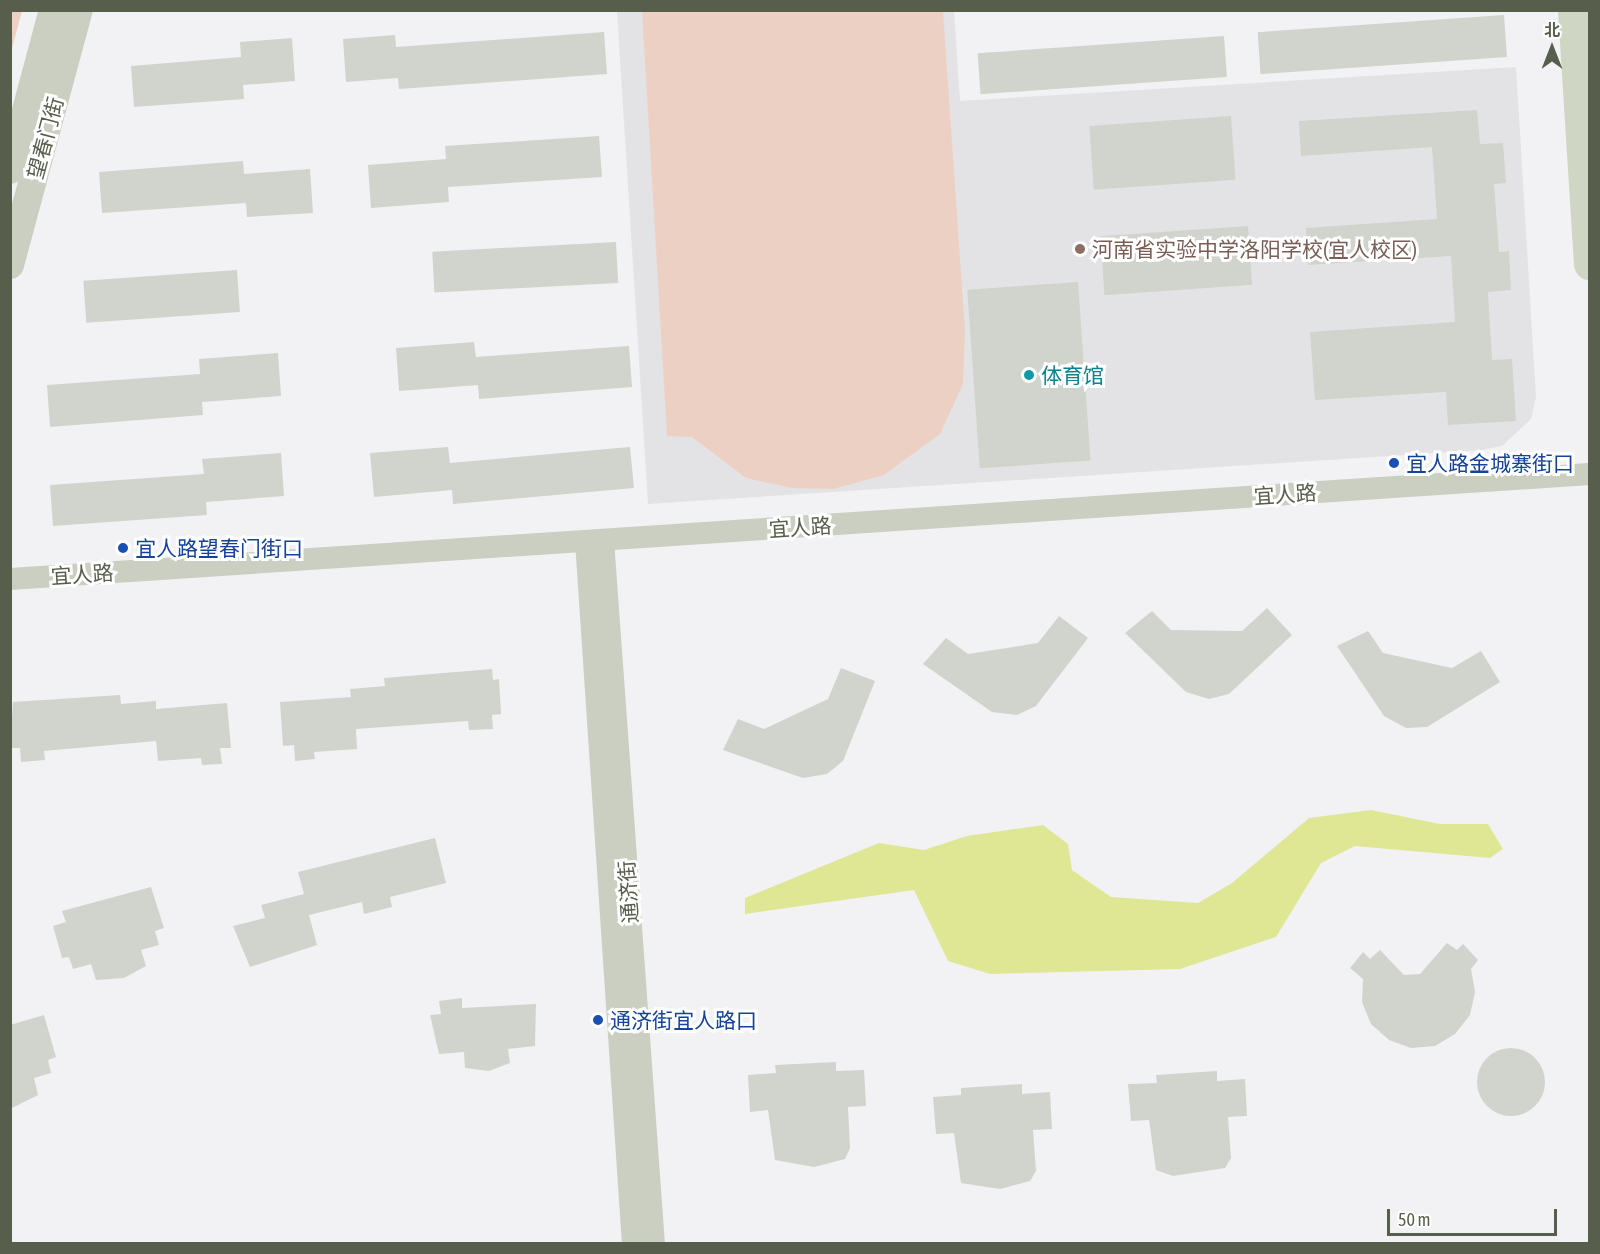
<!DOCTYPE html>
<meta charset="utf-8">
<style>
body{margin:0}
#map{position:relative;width:1600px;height:1254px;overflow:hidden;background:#f2f2f4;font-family:"Asap Condensed","Noto Sans SC",sans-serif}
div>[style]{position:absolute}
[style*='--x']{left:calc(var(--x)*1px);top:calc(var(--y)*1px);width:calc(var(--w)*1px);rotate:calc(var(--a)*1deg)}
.education>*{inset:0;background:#e3e3e5}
.green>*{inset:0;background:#edd0c4}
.water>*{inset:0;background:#dfe795}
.building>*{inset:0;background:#d0d4cc;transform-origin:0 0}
.round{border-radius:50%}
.minor>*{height:22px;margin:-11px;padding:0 11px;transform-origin:11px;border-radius:11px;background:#cacfc1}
.tertiary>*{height:28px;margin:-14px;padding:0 14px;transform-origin:14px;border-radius:14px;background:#cacfc1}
.secondary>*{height:33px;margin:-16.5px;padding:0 16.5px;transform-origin:16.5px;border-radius:16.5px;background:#cfd7c4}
.dots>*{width:16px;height:16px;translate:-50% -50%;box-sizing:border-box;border:3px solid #fff;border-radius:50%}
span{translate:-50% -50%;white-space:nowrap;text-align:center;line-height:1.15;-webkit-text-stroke:6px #fff;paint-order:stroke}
.street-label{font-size:21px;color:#575e4b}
.education-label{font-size:21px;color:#785e54}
.left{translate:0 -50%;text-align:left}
.culture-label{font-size:21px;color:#0d838f}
.transit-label{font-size:21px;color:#164399}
.frame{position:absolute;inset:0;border:12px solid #575e4b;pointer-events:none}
.north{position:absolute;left:1522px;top:18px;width:60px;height:60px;-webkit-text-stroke:4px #fff;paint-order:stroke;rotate:0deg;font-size:16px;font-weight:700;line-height:24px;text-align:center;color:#575e4b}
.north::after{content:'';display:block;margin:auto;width:21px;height:27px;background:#575e4b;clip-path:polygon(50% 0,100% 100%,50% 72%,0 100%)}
.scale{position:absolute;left:1387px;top:1209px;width:170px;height:27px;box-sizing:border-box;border:3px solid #575e4b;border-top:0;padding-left:8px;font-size:18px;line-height:21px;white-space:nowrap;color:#575e4b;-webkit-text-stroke:4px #fff;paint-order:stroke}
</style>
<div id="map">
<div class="education">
<i style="clip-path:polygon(617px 11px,954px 11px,960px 101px,1516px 67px,1536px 397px,1531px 419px,1502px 446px,1481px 450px,648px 504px)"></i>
</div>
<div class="green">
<i style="clip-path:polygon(11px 10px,22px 11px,11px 52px,10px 11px)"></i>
<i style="clip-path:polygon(642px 11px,943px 11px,965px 331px,963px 384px,940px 434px,884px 475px,833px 489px,792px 488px,746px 478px,692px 437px,667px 436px)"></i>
</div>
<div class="water">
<i style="clip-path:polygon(1371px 810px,1440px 824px,1488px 824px,1503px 849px,1490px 858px,1355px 846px,1321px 863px,1276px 937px,1180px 969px,990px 974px,948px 961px,914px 890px,745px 914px,745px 898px,879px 843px,924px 850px,967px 836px,1043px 825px,1068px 844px,1072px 870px,1111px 897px,1198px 903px,1232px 883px,1309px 818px)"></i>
</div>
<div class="building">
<i style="left:1504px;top:15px;width:42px;height:247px;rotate:86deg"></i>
<i style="clip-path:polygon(604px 32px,607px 74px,399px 89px,398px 78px,346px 82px,343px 39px,395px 35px,396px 47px)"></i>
<i style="left:1224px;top:36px;width:41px;height:247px;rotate:86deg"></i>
<i style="clip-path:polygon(292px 38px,295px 81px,243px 85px,244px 99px,134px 107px,131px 66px,241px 57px,240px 42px)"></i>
<i style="clip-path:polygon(1477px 110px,1480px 144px,1503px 143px,1506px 183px,1494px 184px,1499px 252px,1509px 251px,1511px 290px,1488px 292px,1492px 360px,1512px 359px,1516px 421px,1448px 425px,1446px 392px,1315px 400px,1310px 332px,1455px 322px,1451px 256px,1308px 265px,1306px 228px,1437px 219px,1432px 147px,1301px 156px,1299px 121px)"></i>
<i style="left:1231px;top:116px;width:64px;height:142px;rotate:86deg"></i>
<i style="clip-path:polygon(599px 136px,602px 177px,448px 187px,449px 202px,371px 208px,368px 165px,446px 159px,445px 146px)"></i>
<i style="clip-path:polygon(243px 161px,244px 174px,310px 169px,313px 213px,247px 217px,246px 203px,102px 213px,99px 172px)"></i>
<i style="left:1248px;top:226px;width:59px;height:148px;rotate:86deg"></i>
<i style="left:616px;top:242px;width:41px;height:184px;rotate:87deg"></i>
<i style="left:237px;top:270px;width:42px;height:154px;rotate:86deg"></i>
<i style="left:1078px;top:282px;width:179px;height:111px;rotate:86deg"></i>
<i style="clip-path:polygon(474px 342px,476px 357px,629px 346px,632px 387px,479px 399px,478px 385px,399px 391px,396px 348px)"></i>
<i style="clip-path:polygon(278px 353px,281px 396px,202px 402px,203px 415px,50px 427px,47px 385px,200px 374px,199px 359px)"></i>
<i style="clip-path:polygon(448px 447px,450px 463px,630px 447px,634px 488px,453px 504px,452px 490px,374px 497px,370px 453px)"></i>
<i style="clip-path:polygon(281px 453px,284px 496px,206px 502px,207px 515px,53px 526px,50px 485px,204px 474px,202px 459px)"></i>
<i style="clip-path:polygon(1267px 608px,1292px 635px,1229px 694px,1209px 699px,1186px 692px,1125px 633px,1152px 611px,1171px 630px,1242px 631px)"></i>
<i style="clip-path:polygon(1059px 616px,1088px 638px,1036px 706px,1017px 715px,992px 712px,923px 664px,946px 638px,968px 654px,1038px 643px)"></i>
<i style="clip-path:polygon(1368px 631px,1383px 653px,1452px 668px,1481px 651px,1500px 682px,1427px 727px,1406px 728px,1384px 716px,1337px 646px)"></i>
<i style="clip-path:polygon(841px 668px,875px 681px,843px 761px,827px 774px,803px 778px,723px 750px,738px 719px,764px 729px,828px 699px)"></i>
<i style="clip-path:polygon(492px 669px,493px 680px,499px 679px,501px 714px,492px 715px,493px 729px,469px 730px,468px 721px,356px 729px,357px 749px,314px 752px,315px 759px,295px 761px,294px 745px,283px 746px,280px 702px,351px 697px,350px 689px,385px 686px,384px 678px)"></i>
<i style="clip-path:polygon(120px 695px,121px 704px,156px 701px,156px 709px,227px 703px,231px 748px,220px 748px,222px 764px,202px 765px,201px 758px,158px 761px,156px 741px,44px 751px,45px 760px,21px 762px,20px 748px,10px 748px,13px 702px)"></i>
<i style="clip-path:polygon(435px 838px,446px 883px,390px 897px,392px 907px,364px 914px,362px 902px,309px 915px,317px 945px,250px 967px,233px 926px,265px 918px,261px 905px,304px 894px,298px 872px)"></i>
<i style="clip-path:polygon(151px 887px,164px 928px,155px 931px,159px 945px,141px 950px,146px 966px,124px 978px,96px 980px,91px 964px,73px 969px,69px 957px,62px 958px,53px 926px,66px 922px,62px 911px)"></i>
<i style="clip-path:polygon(1447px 943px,1457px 950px,1463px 944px,1478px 960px,1471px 969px,1475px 992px,1470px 1015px,1455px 1034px,1435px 1046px,1411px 1048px,1389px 1040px,1371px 1024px,1362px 1002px,1363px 979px,1350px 968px,1363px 952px,1370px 959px,1380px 950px,1404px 975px,1420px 974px)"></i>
<i style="clip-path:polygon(462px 998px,462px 1008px,536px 1004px,535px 1046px,508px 1049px,510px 1063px,489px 1071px,465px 1068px,464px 1052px,439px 1054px,430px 1015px,441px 1014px,439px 1001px)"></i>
<i style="clip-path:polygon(44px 1015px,56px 1057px,48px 1060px,51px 1073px,34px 1078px,38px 1095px,10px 1109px,10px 1025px)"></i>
<i class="round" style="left:1477px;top:1048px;width:68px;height:68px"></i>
<i style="clip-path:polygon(836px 1062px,836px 1071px,864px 1070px,866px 1106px,848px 1107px,850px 1148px,845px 1159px,814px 1167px,775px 1160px,768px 1110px,750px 1112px,748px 1075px,776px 1073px,775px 1065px)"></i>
<i style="clip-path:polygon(1217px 1071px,1217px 1081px,1245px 1079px,1247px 1116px,1228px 1117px,1231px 1158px,1225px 1168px,1173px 1176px,1156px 1170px,1149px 1120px,1131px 1121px,1128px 1084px,1157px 1083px,1156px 1075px)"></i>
<i style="clip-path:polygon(1022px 1084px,1022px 1094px,1050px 1092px,1052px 1129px,1033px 1130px,1036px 1171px,1030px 1181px,1000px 1189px,961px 1183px,954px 1133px,936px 1134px,933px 1097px,961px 1095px,961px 1088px)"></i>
</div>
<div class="minor">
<i style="--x:603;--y:540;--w:706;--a:85.86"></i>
<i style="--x:586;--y:541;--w:705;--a:86.18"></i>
<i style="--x:10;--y:579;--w:1583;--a:-3.8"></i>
</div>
<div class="tertiary">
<i style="--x:10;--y:170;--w:166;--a:-75"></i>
<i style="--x:10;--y:265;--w:264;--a:-74.9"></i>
</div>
<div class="secondary">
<i style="--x:1574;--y:10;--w:254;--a:86.4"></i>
</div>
<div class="dots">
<i style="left:1080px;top:249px;background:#8d6e63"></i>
<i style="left:1029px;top:375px;background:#0f9aa8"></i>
<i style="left:1394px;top:463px;background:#1a4fb4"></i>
<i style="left:123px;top:548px;background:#1a4fb4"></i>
<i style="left:598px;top:1020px;background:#1a4fb4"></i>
</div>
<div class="street-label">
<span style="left:45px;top:138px;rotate:-75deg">望春门街</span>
<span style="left:1285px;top:494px;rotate:-4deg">宜人路</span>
<span style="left:800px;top:527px;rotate:-4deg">宜人路</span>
<span style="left:82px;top:574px;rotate:-4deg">宜人路</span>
<span style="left:628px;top:892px;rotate:-94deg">通济街</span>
</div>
<div class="education-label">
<span class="left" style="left:1092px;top:249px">河南省实验中学洛阳学校(宜人校区)</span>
</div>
<div class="culture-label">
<span class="left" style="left:1041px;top:375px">体育馆</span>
</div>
<div class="transit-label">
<span class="left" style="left:1406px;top:463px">宜人路金城寨街口</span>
<span class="left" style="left:135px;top:548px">宜人路望春门街口</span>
<span class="left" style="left:610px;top:1020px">通济街宜人路口</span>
</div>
<div class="frame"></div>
<div class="north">北</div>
<div class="scale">50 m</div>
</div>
